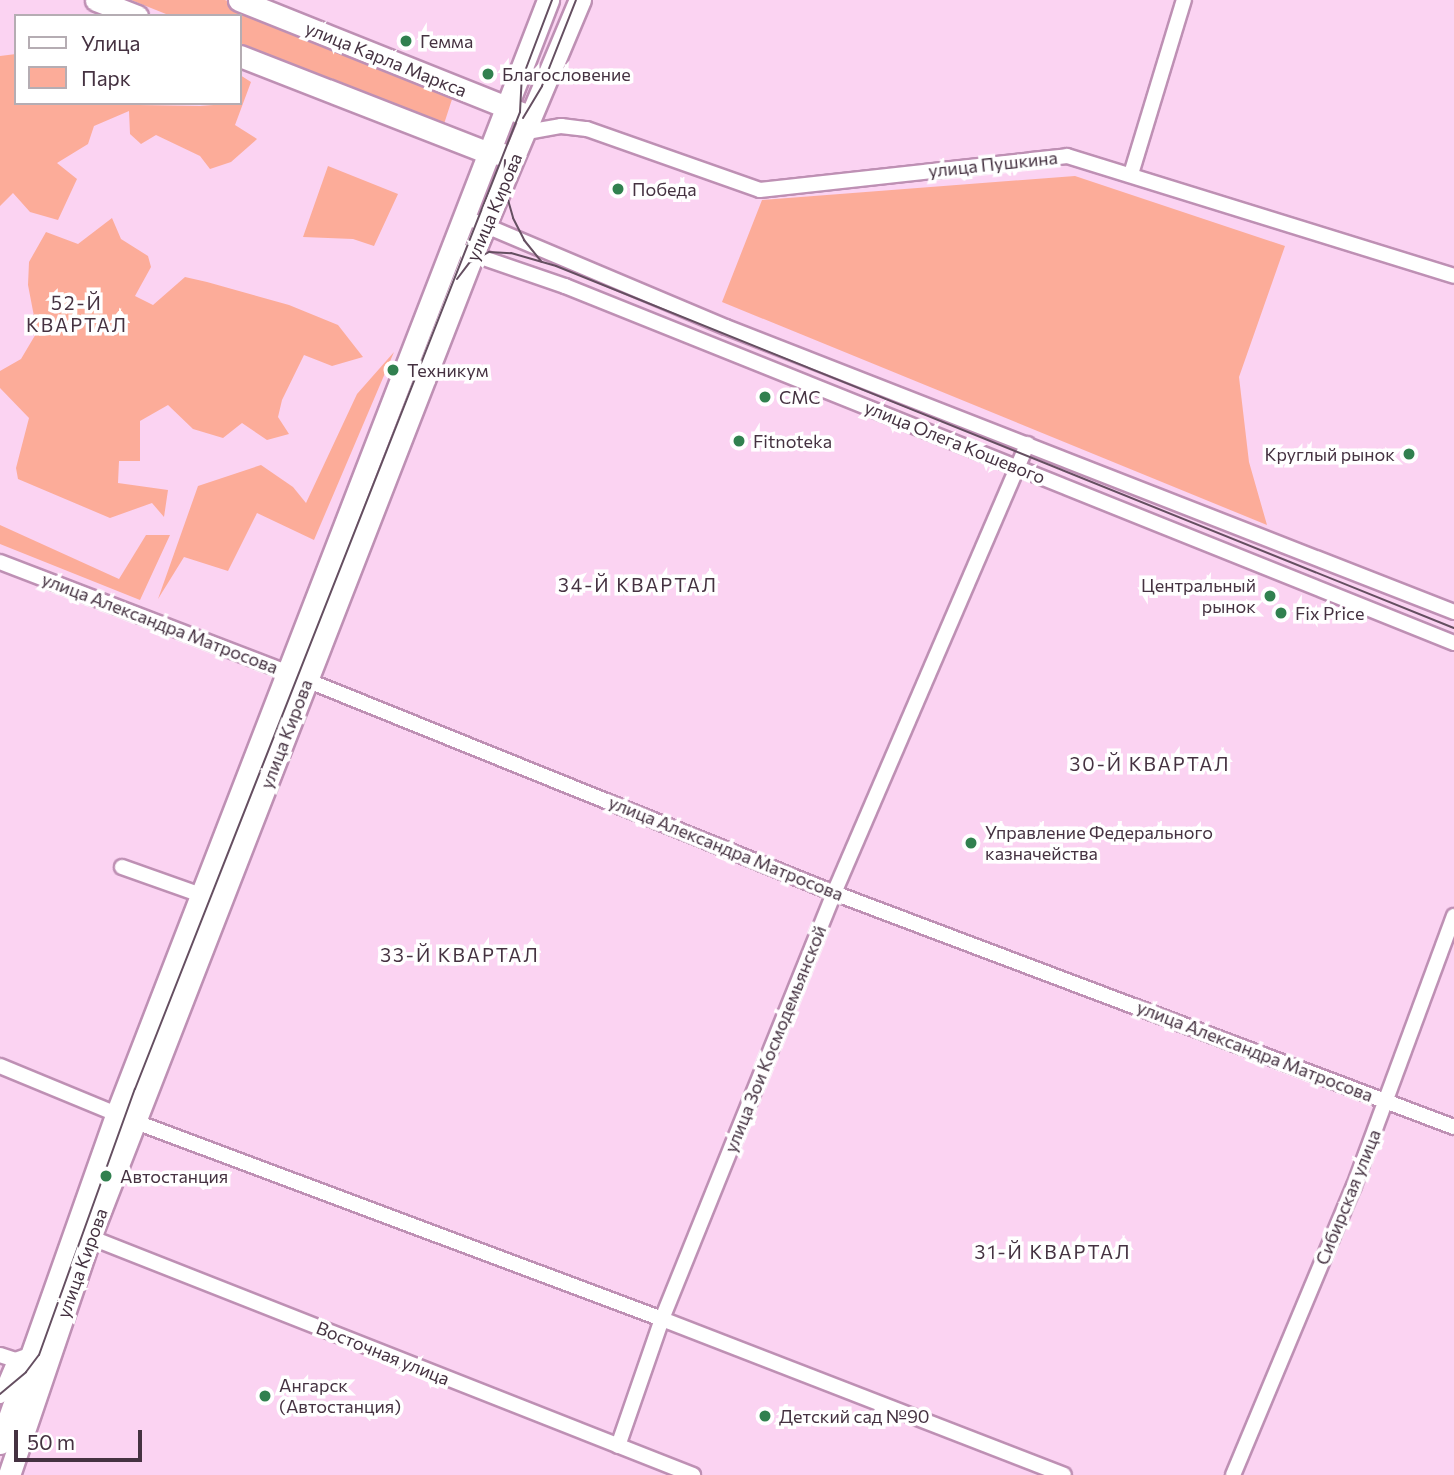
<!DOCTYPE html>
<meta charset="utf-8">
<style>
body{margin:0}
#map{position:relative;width:1454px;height:1475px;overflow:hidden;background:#fbd3f2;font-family:Commissioner,sans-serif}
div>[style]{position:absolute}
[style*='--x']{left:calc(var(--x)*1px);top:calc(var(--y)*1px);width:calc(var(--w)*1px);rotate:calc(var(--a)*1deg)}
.green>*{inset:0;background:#fcac99}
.roads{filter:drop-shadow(2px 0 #be90b4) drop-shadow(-2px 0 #be90b4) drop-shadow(0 2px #be90b4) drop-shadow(0 -2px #be90b4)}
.street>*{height:14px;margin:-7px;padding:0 7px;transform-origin:7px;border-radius:7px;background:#fff}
.secondary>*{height:21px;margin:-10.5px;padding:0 10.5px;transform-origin:10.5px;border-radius:10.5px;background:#fff}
.tram>*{height:2px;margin:-1px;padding:0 1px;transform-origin:1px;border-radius:1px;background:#654f61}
.dots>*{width:19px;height:19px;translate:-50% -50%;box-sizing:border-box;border:4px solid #fff;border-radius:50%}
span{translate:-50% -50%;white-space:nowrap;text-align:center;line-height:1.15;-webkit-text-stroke:7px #fff;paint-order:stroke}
.poi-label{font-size:18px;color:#453241}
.left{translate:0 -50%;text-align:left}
.right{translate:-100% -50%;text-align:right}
.street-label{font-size:18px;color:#453241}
.neighbourhood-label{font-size:19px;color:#453241;letter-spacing:2px}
.legend{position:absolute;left:14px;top:14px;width:228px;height:91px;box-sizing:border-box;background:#fff;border:2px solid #b5adb3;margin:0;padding:9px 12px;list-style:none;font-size:21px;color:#453241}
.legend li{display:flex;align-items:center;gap:14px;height:35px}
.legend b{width:35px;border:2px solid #b5adb3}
.scale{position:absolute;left:14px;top:1430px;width:128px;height:32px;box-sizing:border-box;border:4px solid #453241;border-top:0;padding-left:9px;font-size:21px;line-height:24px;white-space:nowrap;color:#453241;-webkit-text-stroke:5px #fff;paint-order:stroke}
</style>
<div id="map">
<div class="green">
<i style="clip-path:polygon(131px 0,225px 0,455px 90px,444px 124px,240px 43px,240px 16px,171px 16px)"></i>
<i style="clip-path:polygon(16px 54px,16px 103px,200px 106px,240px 103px,240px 75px,251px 82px,235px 125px,257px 139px,231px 162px,210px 169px,200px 156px,156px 135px,141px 144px,130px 134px,129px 111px,94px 126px,88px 144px,57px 163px,77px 179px,58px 220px,30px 212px,13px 193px,0 206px,0 56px)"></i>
<i style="clip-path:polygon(328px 166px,398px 194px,374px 246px,353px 239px,303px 237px)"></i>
<i style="clip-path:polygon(1075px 176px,1285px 246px,1239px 377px,1249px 462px,1267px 525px,722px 302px,762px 200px)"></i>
<i style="clip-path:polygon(112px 218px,121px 239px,148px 256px,151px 267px,135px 296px,153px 305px,185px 277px,207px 282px,289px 305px,338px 325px,363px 357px,332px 366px,304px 355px,282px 400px,278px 417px,289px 434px,267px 440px,242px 423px,223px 438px,193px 429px,168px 405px,140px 421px,140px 461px,119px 461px,118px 483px,168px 490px,164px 517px,152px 503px,110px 518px,18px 479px,16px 468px,29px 418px,0 388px,0 371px,21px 359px,37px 332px,28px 285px,29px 262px,46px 232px,78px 244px)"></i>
<i style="clip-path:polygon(394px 352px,314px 540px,257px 513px,228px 571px,184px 557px,158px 599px,198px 486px,261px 465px,293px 487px,306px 503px,357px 394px)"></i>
<i style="clip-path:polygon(0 525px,119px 579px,146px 535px,170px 535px,140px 600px,0 544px)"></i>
</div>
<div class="roads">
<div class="street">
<i style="--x:527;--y:132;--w:35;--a:-10"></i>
<i style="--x:561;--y:126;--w:26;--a:7"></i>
<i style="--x:587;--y:129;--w:183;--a:19.4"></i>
<i style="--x:760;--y:190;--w:309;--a:-6.3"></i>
<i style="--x:1067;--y:156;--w:405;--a:17.2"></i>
<i style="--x:1131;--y:174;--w:182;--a:-73.1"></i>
<i style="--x:477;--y:222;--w:270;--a:22.9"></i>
<i style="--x:726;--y:327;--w:782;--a:21.38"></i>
<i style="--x:466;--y:252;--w:105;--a:19"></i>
<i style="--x:565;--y:286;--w:958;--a:21.88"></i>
<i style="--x:0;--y:562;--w:320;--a:21"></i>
<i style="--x:299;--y:677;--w:577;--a:21.99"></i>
<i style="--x:834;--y:893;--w:663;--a:20.68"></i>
<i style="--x:122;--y:867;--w:84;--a:19.5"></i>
<i style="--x:0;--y:1066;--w:147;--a:22.4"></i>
<i style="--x:136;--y:1122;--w:562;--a:20.53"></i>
<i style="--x:662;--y:1319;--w:431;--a:21.2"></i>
<i style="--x:82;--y:1234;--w:657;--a:21.53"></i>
<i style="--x:0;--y:1355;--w:16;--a:18"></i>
<i style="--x:15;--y:1360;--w:21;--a:-19"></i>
<i style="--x:0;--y:1396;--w:39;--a:-67"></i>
<i style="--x:618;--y:1446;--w:134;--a:-70.9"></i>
<i style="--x:662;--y:1319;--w:459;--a:-68"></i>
<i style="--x:834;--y:893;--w:489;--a:-66.7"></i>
<i style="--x:1233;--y:1475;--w:313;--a:-67.3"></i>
<i style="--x:1354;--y:1186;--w:288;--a:-69.7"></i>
</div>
<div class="secondary">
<i style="--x:96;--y:0;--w:44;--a:21.3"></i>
<i style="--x:239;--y:0;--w:304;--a:21.8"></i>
<i style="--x:240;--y:56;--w:267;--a:21.3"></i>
<i style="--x:489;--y:153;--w:14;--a:4"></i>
<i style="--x:0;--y:1443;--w:348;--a:-70.5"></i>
<i style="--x:116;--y:1115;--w:1196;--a:-68.82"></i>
<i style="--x:9;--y:1475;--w:251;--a:-71.2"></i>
<i style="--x:90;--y:1237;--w:1055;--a:-68.71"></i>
<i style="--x:473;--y:254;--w:276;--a:-67.2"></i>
</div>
</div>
<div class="tram">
<i style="--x:523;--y:118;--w:37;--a:-59"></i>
<i style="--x:542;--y:86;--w:92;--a:-68.4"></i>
<i style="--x:505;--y:160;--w:26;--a:92"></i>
<i style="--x:504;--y:186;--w:33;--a:74"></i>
<i style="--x:513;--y:218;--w:25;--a:63"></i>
<i style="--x:524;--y:240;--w:28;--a:51"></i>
<i style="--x:457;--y:279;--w:20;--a:-53"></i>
<i style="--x:469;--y:263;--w:23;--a:-29"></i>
<i style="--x:489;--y:252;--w:22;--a:3"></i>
<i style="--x:511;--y:253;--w:47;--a:16.1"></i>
<i style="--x:556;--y:266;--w:968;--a:21.96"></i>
<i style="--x:0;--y:1394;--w:34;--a:-40"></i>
<i style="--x:26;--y:1372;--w:21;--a:-53"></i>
<i style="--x:39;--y:1355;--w:283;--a:-70.2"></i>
<i style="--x:135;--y:1089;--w:1050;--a:-68.49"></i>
<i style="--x:520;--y:112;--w:33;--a:-87"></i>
<i style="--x:522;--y:79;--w:85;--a:-69.2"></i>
</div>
<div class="dots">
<i style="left:406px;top:41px;background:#31804f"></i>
<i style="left:488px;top:74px;background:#31804f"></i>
<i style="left:618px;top:189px;background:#31804f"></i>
<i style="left:393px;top:370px;background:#31804f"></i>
<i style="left:765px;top:397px;background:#31804f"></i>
<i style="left:739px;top:441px;background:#31804f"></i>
<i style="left:1409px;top:454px;background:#31804f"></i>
<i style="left:1270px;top:596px;background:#31804f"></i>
<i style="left:1281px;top:613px;background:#31804f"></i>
<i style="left:971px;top:843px;background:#31804f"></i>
<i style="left:106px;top:1176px;background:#31804f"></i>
<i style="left:265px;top:1396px;background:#31804f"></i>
<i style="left:765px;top:1416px;background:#31804f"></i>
</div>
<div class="poi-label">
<span class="left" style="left:420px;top:41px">Гемма</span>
<span class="left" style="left:502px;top:74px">Благословение</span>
<span class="left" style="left:632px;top:189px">Победа</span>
<span class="left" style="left:407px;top:370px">Техникум</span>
<span class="left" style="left:779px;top:397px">СМС</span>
<span class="left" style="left:753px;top:441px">Fitnoteka</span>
<span class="right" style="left:1395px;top:454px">Круглый рынок</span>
<span class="right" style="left:1256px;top:596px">Центральный<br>рынок</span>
<span class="left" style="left:1295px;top:613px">Fix Price</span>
<span class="left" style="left:985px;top:843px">Управление Федерального<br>казначейства</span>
<span class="left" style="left:120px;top:1176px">Автостанция</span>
<span class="left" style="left:279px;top:1396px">Ангарск<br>(Автостанция)</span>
<span class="left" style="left:779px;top:1416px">Детский сад №90</span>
</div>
<div class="street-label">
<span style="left:386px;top:59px;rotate:22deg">улица Карла Маркса</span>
<span style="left:993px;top:164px;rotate:-6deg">улица Пушкина</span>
<span style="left:494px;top:207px;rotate:-67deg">улица Кирова</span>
<span style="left:955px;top:442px;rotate:22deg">улица Олега Кошевого</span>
<span style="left:160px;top:623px;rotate:21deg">улица Александра Матросова</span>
<span style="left:286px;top:734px;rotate:-69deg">улица Кирова</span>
<span style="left:726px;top:848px;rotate:22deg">улица Александра Матросова</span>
<span style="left:775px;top:1039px;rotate:-68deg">улица Зои Космодемьянской</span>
<span style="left:1255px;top:1051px;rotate:21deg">улица Александра Матросова</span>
<span style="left:1348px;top:1197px;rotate:-68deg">Сибирская улица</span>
<span style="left:82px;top:1263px;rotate:-70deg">улица Кирова</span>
<span style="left:383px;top:1353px;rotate:22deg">Восточная улица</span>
</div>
<div class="neighbourhood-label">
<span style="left:77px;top:314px">52-Й<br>КВАРТАЛ</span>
<span style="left:638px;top:585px">34-Й КВАРТАЛ</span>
<span style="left:1150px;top:764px">30-Й КВАРТАЛ</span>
<span style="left:460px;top:955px">33-Й КВАРТАЛ</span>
<span style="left:1053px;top:1252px">31-Й КВАРТАЛ</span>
</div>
<ul class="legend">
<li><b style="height:9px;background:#fff"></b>Улица</li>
<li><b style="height:19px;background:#fcac99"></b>Парк</li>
</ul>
<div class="scale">50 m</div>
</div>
